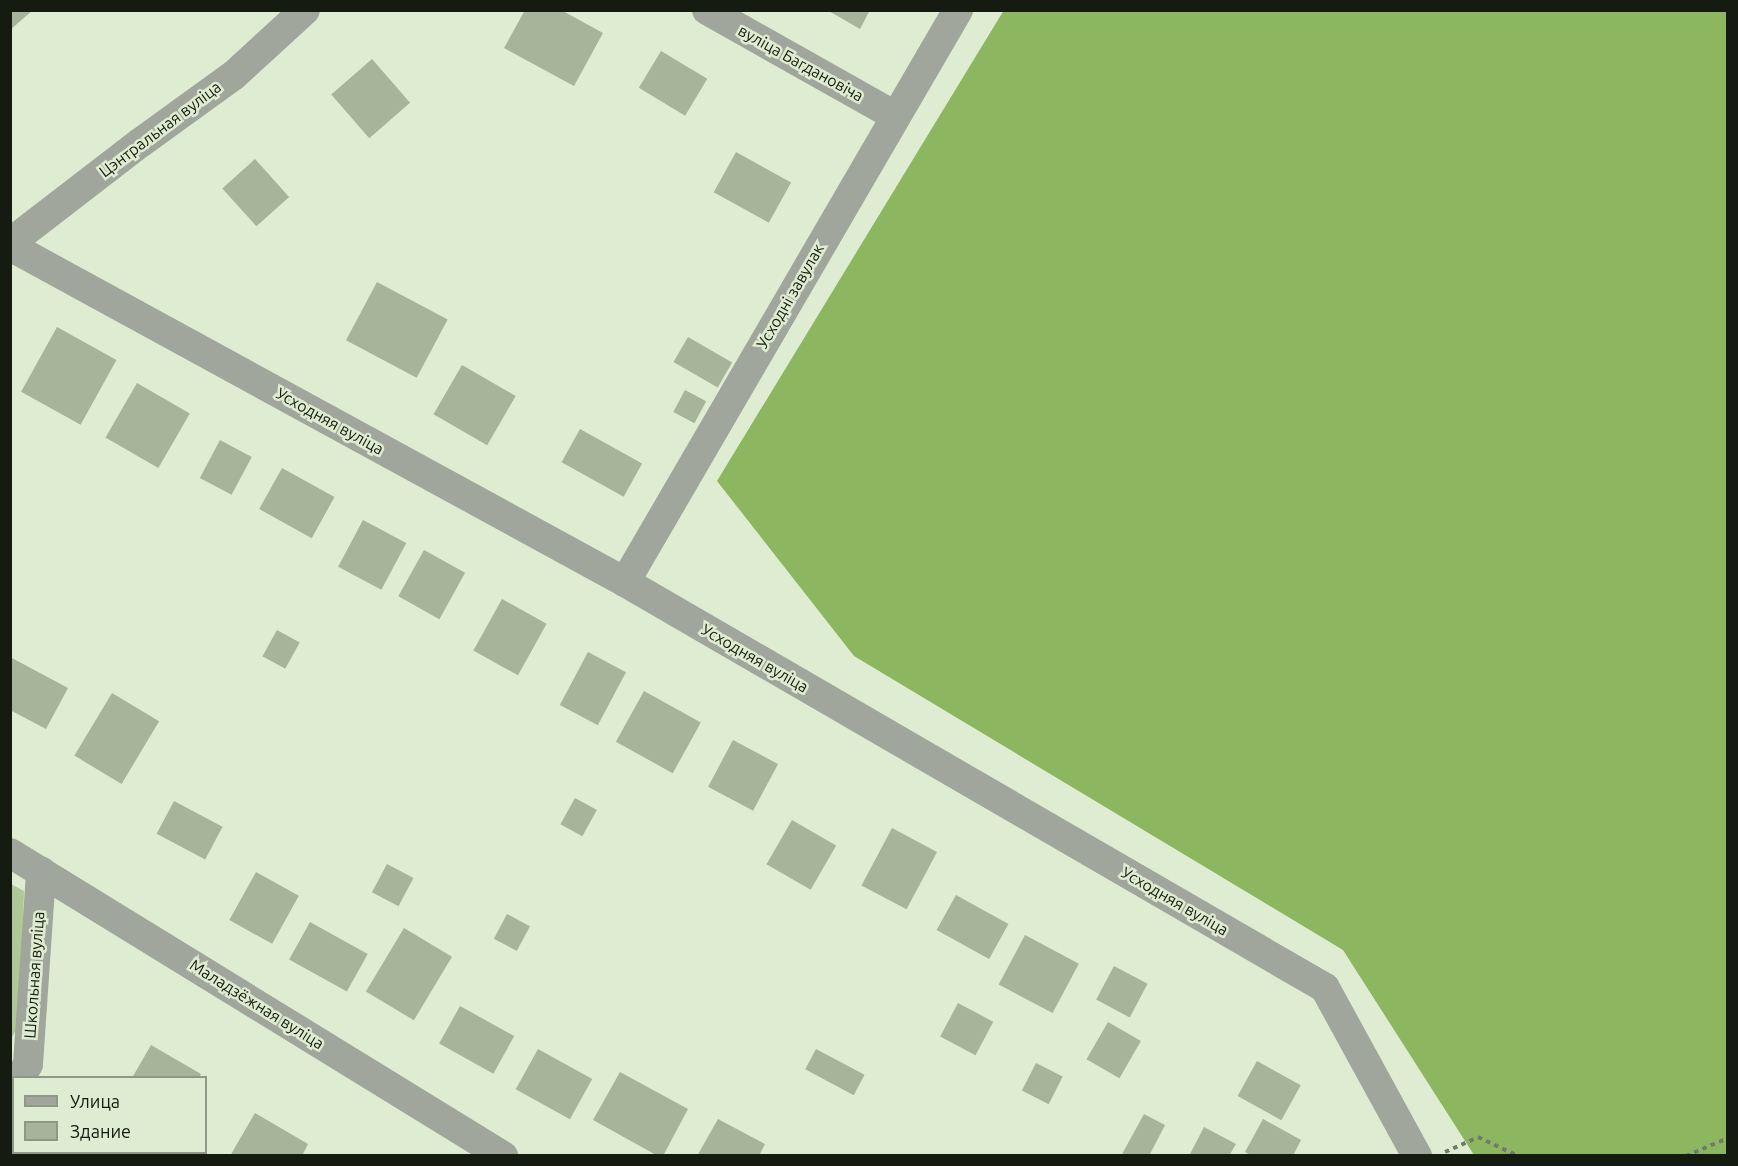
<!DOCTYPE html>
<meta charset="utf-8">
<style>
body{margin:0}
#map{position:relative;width:1738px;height:1166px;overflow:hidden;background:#deecd1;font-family:Ubuntu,sans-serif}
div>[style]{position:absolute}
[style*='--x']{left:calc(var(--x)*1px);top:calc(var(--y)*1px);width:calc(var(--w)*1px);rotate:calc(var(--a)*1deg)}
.green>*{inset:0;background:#afc996}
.forest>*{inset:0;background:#8db660}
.building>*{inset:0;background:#a6b499;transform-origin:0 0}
.path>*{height:4px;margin-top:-2px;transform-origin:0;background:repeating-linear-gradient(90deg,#727b69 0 4.5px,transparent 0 9px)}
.minor>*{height:30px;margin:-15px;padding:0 15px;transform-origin:15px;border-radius:15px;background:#a0a69b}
span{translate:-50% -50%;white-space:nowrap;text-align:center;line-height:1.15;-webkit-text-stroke:5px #deecd1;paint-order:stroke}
.street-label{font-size:16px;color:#161b11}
.frame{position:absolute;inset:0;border:12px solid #161b11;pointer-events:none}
.legend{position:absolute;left:12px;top:1076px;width:195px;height:78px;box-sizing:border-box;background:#deecd1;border:2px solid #8e9884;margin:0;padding:8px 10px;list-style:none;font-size:18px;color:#161b11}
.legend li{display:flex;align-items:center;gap:12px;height:30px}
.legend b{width:30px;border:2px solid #8e9884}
</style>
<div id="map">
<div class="green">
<i style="clip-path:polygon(11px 884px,24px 891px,19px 1025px,11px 1039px)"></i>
</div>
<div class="forest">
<i style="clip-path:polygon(1004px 10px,1727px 11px,1727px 1155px,1474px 1155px,1343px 950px,854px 656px,717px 481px)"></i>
</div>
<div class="building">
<i style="clip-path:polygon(10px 10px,33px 10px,10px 30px)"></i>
<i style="clip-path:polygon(525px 10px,561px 10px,603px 33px,574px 86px,504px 48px)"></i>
<i style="clip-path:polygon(827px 10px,870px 10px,860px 29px)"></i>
<i style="left:661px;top:51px;width:54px;height:43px;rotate:31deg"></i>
<i style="left:372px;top:59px;width:58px;height:54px;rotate:49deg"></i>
<i style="left:736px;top:152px;width:63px;height:46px;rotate:29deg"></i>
<i style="left:255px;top:159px;width:51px;height:44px;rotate:48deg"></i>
<i style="left:377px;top:282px;width:80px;height:66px;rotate:28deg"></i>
<i style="left:57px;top:327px;width:68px;height:74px;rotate:29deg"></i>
<i style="left:688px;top:337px;width:51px;height:29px;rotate:30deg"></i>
<i style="left:462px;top:365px;width:62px;height:57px;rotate:30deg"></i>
<i style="left:137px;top:383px;width:61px;height:63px;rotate:30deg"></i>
<i style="left:685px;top:390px;width:24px;height:25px;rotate:28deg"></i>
<i style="left:580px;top:429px;width:71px;height:38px;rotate:29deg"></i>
<i style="left:220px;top:440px;width:36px;height:43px;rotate:28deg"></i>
<i style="left:282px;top:468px;width:60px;height:47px;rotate:29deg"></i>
<i style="left:363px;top:520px;width:49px;height:53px;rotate:28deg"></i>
<i style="left:424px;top:550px;width:47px;height:53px;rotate:29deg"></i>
<i style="left:502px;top:599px;width:51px;height:59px;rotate:29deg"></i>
<i style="left:277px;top:630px;width:26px;height:30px;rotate:29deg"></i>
<i style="left:588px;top:652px;width:43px;height:60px;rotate:28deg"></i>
<i style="clip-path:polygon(10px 657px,68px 688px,46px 729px,10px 710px)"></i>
<i style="left:644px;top:691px;width:65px;height:58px;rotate:29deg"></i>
<i style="left:112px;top:693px;width:55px;height:73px;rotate:31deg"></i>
<i style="left:733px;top:740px;width:51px;height:53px;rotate:28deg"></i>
<i style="left:575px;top:798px;width:25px;height:30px;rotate:29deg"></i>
<i style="left:174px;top:801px;width:55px;height:37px;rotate:28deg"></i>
<i style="left:792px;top:820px;width:51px;height:51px;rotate:30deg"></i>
<i style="left:892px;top:828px;width:51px;height:65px;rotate:28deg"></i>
<i style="left:387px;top:864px;width:30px;height:32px;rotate:28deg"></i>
<i style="left:256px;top:872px;width:49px;height:55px;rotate:29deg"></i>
<i style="left:956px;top:895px;width:60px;height:40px;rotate:29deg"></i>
<i style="left:507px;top:914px;width:26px;height:28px;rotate:28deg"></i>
<i style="left:310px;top:922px;width:66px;height:43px;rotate:29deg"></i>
<i style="left:404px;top:928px;width:56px;height:74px;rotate:31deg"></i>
<i style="left:1025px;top:935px;width:61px;height:56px;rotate:28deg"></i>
<i style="left:1114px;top:966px;width:38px;height:38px;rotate:28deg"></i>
<i style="left:958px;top:1003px;width:40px;height:38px;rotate:28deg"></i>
<i style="left:460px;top:1006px;width:62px;height:43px;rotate:29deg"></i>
<i style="left:1108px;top:1022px;width:38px;height:43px;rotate:30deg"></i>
<i style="clip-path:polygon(151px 1045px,201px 1074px,199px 1078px,132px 1078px)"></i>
<i style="left:538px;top:1049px;width:62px;height:46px;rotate:29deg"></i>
<i style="left:816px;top:1049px;width:55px;height:23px;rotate:28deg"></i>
<i style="left:1257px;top:1061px;width:50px;height:40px;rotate:29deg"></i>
<i style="left:1036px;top:1063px;width:30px;height:31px;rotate:27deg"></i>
<i style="clip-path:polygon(620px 1072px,688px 1109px,663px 1156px,658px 1156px,593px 1120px)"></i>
<i style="clip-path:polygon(255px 1113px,308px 1144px,302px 1156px,230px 1156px)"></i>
<i style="clip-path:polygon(1144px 1114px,1165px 1125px,1149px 1156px,1121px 1156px)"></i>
<i style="clip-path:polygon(718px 1119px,765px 1144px,759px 1156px,697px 1156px)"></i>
<i style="clip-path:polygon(1263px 1119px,1301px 1140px,1293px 1156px,1252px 1156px,1245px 1152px)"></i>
<i style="clip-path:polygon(1204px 1127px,1236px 1144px,1229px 1156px,1189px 1156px)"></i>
</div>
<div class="path">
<i style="--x:1445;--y:1152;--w:36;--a:-24"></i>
<i style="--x:1478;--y:1137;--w:44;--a:25.4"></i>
<i style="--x:1686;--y:1156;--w:46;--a:-23.2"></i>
</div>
<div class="minor">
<i style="--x:707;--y:10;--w:216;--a:29.4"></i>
<i style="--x:10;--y:243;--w:164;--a:-37.6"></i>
<i style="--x:140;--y:143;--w:116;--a:-35.9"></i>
<i style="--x:234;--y:75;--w:96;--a:-42.5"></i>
<i style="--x:10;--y:246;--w:701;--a:28.65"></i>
<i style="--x:625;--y:582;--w:809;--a:30.11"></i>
<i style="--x:1325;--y:988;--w:192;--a:61.3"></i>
<i style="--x:625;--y:582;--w:662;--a:-59.79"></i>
<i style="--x:10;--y:853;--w:579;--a:31.58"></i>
<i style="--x:20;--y:1078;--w:16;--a:-60"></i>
<i style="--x:28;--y:1064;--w:193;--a:-86.1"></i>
</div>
<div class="street-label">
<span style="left:801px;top:63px;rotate:29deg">вуліца Багдановіча</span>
<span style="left:160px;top:129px;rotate:-37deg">Цэнтральная вуліца</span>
<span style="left:790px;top:296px;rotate:-60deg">Усходні завулак</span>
<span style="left:330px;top:421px;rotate:29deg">Усходняя вуліца</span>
<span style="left:755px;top:658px;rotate:30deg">Усходняя вуліца</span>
<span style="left:1175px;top:901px;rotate:30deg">Усходняя вуліца</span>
<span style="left:34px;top:975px;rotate:-86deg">Школьная вуліца</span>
<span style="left:257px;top:1004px;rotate:32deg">Маладзёжная вуліца</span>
</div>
<div class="frame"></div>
<ul class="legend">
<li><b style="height:8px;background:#a0a69b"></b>Улица</li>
<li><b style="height:16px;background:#a6b499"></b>Здание</li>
</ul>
</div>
